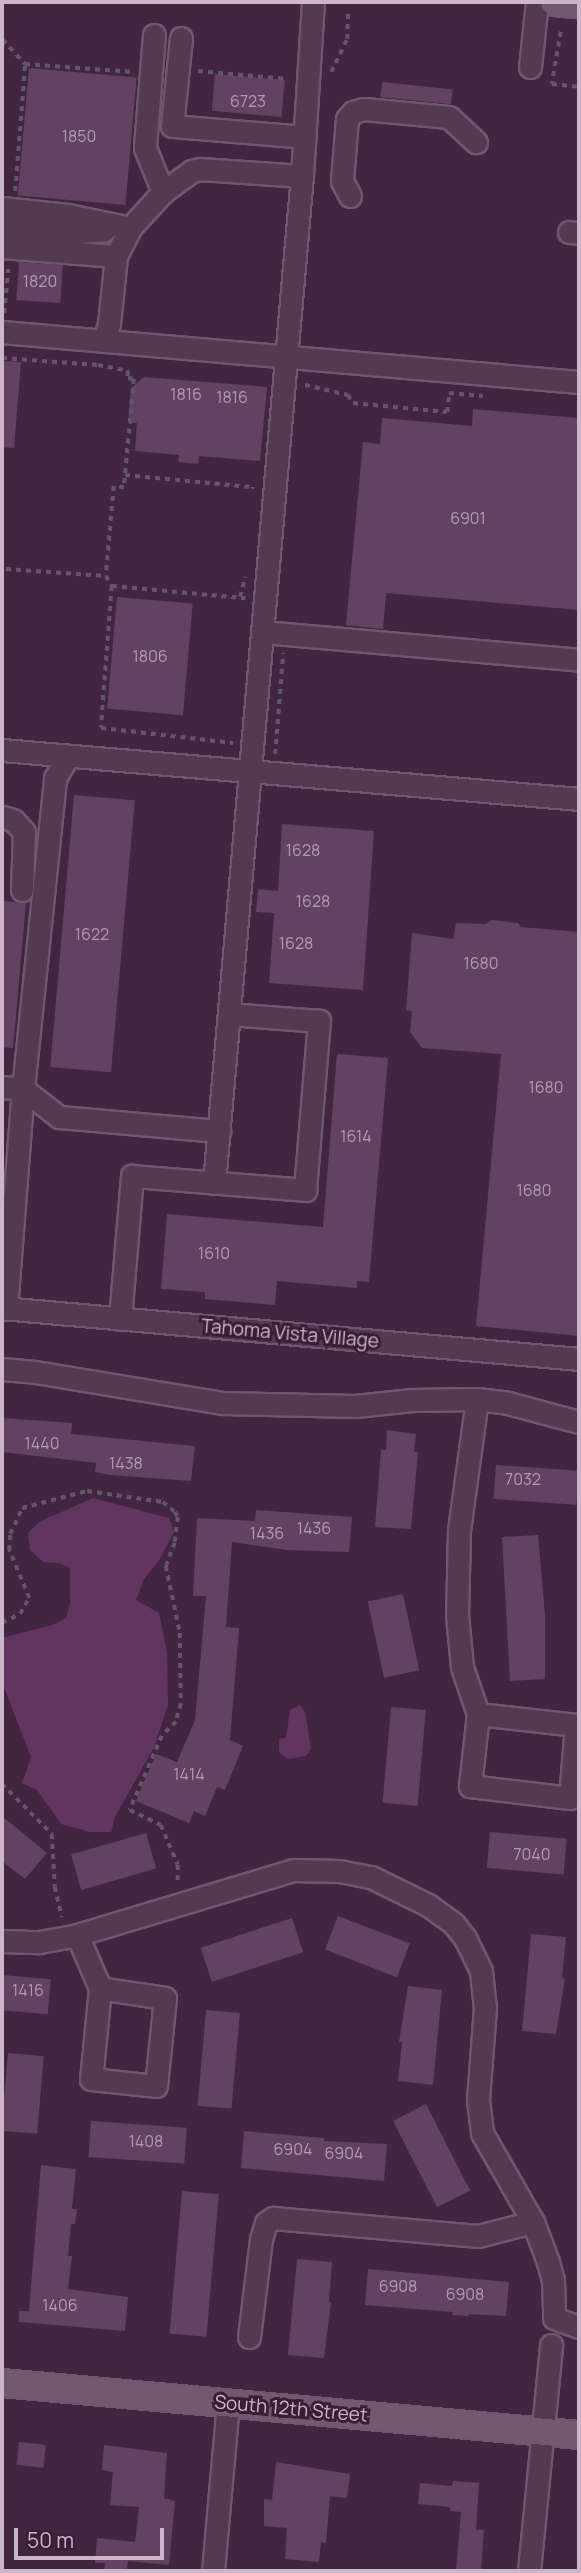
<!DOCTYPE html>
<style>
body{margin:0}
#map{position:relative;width:581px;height:2573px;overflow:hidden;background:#422641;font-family:Manrope,sans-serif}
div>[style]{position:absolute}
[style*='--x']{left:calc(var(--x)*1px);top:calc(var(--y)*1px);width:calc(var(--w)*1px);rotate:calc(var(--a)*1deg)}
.water>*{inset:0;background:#623560}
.building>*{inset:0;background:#624260;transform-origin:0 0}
.path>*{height:3.5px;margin-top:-1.75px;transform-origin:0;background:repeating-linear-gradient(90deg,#63556d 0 5px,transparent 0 10px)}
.roads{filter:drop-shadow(2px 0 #6f586d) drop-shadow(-2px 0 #6f586d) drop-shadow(0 2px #6f586d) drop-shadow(0 -2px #6f586d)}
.minor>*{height:21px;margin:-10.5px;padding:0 10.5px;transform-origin:10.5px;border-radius:10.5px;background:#523b50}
.major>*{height:26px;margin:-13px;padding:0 13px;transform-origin:13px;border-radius:13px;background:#715970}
span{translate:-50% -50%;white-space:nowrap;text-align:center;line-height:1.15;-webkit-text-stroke:6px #371f36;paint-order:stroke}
.number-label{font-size:16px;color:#b29ab0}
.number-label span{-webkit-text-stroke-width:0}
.street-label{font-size:19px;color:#ccb7ca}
.frame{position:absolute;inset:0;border:4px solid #ccb7ca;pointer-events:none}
.scale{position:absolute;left:14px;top:2528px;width:150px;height:32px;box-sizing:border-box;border:4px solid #ccb7ca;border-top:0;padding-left:9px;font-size:21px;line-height:24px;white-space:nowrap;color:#ccb7ca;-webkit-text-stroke:5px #371f36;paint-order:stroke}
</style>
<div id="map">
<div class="water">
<i style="clip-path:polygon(93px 1498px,169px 1518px,174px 1532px,160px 1559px,144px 1579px,136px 1600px,159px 1613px,167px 1652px,168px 1705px,154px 1747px,115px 1817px,111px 1832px,90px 1832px,61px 1824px,37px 1790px,22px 1783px,31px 1757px,2px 1682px,2px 1638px,52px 1625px,66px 1618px,70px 1603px,70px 1568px,59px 1563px,43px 1562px,30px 1550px,28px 1533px,39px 1522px)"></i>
<i style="clip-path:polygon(300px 1705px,305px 1712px,311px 1749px,306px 1756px,288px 1759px,279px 1752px,279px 1739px,286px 1738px,290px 1710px)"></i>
</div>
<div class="building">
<i style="left:29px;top:68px;width:108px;height:128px;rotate:5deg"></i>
<i style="left:215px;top:74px;width:70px;height:37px;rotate:5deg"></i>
<i style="left:382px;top:82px;width:71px;height:15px;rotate:6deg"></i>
<i style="left:19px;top:262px;width:44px;height:38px;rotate:4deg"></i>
<i style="clip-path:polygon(2px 361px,21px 362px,14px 448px,2px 447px)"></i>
<i style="clip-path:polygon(144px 377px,267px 387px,260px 461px,199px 456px,198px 464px,178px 462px,179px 455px,135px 451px,137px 423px,128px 423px,131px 388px)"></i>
<i style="clip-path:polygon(473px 409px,579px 418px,579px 610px,386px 593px,383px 629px,346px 625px,363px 442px,380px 444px,382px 418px,472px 426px)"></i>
<i style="left:117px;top:597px;width:76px;height:112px;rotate:5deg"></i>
<i style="left:74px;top:795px;width:61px;height:273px;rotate:5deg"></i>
<i style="clip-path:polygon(282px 824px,374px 831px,363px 990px,269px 983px,274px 913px,256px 912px,258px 889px,278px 891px)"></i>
<i style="clip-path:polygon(2px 901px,26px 903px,13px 1048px,2px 1047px)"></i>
<i style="clip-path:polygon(491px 920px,518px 923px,521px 927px,579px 932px,579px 1336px,476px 1326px,501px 1054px,422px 1048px,410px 1032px,412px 1011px,406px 1010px,412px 933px,453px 939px,456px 923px,486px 924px)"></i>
<i style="clip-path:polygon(337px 1054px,388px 1058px,369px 1282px,357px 1281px,357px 1288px,277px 1281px,275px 1305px,205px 1299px,205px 1292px,161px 1289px,167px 1214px,323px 1227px)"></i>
<i style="clip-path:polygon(2px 1418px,72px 1423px,71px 1434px,195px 1446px,191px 1481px,110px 1475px,95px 1472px,96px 1463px,2px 1452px)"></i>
<i style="clip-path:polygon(387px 1430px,416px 1434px,414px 1452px,418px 1452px,411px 1529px,375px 1527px,381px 1450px,386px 1450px)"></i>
<i style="left:496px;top:1465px;width:83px;height:34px;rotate:4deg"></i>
<i style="clip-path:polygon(256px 1510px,352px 1517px,349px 1552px,287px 1550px,232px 1542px,226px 1627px,239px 1628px,230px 1740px,243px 1746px,225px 1790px,217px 1787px,205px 1816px,194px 1811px,189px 1823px,136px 1801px,156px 1754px,177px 1762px,195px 1720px,206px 1596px,193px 1596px,197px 1518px,255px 1521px)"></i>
<i style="clip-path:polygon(538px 1535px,545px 1615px,545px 1679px,510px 1681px,502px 1537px)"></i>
<i style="left:403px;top:1594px;width:78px;height:36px;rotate:78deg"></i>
<i style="left:391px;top:1707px;width:35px;height:96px;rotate:5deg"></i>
<i style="clip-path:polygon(2px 1816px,47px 1853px,25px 1879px,2px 1861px)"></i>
<i style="left:490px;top:1832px;width:77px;height:36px;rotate:5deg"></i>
<i style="left:146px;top:1833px;width:37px;height:78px;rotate:74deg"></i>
<i style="left:338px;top:1916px;width:77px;height:36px;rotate:21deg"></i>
<i style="left:292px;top:1918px;width:36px;height:96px;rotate:72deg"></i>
<i style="clip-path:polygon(531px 1934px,566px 1937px,562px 1978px,565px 1979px,556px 2034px,522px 2031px)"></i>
<i style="left:2px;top:1975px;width:49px;height:35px;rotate:5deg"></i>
<i style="clip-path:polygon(408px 1986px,442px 1990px,433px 2085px,398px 2081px,402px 2042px,399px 2042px)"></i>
<i style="left:206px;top:2010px;width:34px;height:96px;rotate:5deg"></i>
<i style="left:8px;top:2053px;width:36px;height:78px;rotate:5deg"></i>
<i style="left:426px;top:2104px;width:97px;height:37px;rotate:63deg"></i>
<i style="left:91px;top:2121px;width:96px;height:36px;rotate:4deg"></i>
<i style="clip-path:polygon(244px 2131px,324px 2138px,324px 2141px,387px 2144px,384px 2181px,241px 2168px)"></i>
<i style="clip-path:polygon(41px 2165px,76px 2169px,72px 2209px,77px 2209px,75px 2224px,71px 2224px,68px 2256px,72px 2256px,68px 2289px,128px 2297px,125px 2331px,19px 2322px,19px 2311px,29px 2311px)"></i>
<i style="left:182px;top:2191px;width:37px;height:143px;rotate:5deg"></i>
<i style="clip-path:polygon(297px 2259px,332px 2262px,329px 2302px,331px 2302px,324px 2358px,288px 2355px)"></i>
<i style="clip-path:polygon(368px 2269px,509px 2282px,506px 2316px,469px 2314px,468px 2316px,452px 2315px,453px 2312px,365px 2305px)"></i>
<i style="left:19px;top:2442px;width:27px;height:23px;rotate:6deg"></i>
<i style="clip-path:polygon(104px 2445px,167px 2453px,164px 2498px,175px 2501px,169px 2565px,128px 2561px,127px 2571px,104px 2571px,105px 2563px,95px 2563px,97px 2538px,135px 2542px,139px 2507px,110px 2505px,113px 2472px,102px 2470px)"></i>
<i style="clip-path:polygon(276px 2462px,350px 2474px,347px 2498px,330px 2496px,326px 2543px,321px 2542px,319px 2562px,285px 2559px,287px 2528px,264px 2526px,264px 2499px,272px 2500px)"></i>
<i style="clip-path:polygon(453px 2481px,479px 2483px,476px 2530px,484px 2530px,481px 2571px,456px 2571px,461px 2512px,450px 2511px,450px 2507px,418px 2504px,420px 2483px,452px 2486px)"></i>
</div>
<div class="path">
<i style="--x:561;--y:32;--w:53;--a:99.8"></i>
<i style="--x:552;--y:84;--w:27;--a:6"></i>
<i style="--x:3;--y:40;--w:33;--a:47"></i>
<i style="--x:25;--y:64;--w:108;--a:4.2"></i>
<i style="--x:198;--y:71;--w:90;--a:5.1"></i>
<i style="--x:331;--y:72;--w:37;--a:-64"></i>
<i style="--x:347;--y:39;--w:25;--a:-88"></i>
<i style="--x:15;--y:191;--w:127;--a:-85.5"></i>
<i style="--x:4;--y:313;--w:44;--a:-84.8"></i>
<i style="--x:2;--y:358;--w:96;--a:4.2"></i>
<i style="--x:98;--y:365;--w:31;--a:11"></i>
<i style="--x:128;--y:371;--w:7;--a:90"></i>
<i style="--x:128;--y:378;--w:6;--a:9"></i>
<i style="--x:134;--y:379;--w:109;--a:95.2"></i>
<i style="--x:124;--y:488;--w:10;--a:-169"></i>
<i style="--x:114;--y:486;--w:90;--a:95.1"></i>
<i style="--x:106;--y:576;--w:12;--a:59"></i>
<i style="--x:112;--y:586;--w:142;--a:94.4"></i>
<i style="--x:101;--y:728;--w:133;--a:6.5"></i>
<i style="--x:305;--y:385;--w:44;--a:13.1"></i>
<i style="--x:348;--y:395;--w:9;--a:58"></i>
<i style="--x:353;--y:403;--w:94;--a:5.5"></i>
<i style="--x:447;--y:412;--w:19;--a:-84"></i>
<i style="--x:449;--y:393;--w:34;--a:5"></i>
<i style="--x:125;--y:475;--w:129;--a:5.4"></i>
<i style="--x:253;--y:487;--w:2;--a:90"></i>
<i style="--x:6;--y:569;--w:100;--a:4"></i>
<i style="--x:112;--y:586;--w:134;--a:5.2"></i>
<i style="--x:240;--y:597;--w:21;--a:-76"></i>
<i style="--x:275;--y:754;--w:101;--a:-85.5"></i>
<i style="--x:2;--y:1623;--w:20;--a:-27"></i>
<i style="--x:20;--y:1614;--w:18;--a:-61"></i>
<i style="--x:29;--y:1598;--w:52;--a:-112.6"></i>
<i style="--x:9;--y:1550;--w:16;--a:-86"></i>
<i style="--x:10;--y:1534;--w:29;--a:-65"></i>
<i style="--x:22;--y:1508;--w:67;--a:-14.7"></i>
<i style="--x:87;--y:1491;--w:77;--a:8.2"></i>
<i style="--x:163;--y:1502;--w:16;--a:40"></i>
<i style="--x:175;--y:1512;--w:6;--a:59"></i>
<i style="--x:178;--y:1517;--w:26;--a:97"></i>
<i style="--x:175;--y:1543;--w:25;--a:111"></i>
<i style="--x:166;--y:1566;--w:68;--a:78.2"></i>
<i style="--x:180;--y:1633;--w:71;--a:89.2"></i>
<i style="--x:181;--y:1704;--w:19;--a:106"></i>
<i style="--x:176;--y:1722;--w:20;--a:135"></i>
<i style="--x:162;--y:1736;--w:81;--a:113.4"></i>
<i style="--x:130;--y:1810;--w:34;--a:26"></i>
<i style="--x:161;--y:1825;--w:43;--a:67"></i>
<i style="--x:178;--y:1865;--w:19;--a:90"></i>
<i style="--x:2;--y:1784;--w:71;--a:45"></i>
<i style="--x:52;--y:1834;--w:53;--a:86.8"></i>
<i style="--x:55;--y:1887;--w:31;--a:77"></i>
</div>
<div class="roads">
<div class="minor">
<i style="--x:154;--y:35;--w:113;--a:94.6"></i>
<i style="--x:145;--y:148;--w:48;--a:67.8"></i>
<i style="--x:181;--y:38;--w:88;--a:95.8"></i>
<i style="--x:172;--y:126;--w:133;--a:4.7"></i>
<i style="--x:530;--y:67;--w:65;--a:-83.9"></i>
<i style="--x:350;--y:196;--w:17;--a:-118"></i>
<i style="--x:342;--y:181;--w:62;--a:-85.4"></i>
<i style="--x:347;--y:119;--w:9;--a:-49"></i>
<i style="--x:353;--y:112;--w:11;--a:-15"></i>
<i style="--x:364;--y:109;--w:85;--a:5.4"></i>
<i style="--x:449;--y:117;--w:37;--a:43"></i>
<i style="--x:2;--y:208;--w:66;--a:6.1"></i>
<i style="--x:68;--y:215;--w:63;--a:11.8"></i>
<i style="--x:2;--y:227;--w:63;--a:5.4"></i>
<i style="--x:65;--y:233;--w:39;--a:-4"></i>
<i style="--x:569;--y:232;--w:10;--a:6"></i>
<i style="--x:2;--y:247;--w:114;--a:4.5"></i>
<i style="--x:2;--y:332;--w:579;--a:4.95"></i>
<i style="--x:104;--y:341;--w:18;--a:-74"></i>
<i style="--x:109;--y:324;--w:68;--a:-84.1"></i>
<i style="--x:116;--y:256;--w:31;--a:-63"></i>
<i style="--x:130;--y:228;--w:49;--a:-47.5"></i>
<i style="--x:163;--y:192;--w:36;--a:-36"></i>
<i style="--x:192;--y:171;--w:8;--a:-14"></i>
<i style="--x:200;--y:169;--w:102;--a:3.9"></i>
<i style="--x:262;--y:632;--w:318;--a:5"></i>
<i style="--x:2;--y:750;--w:579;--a:4.85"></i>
<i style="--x:2;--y:817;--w:11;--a:15"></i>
<i style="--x:13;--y:820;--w:16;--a:47"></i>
<i style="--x:24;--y:832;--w:58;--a:92"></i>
<i style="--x:2;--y:1087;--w:21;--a:5"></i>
<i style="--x:23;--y:1089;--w:46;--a:37.9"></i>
<i style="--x:59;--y:1117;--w:161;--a:5"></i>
<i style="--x:214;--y:1183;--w:1011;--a:-85.01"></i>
<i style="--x:302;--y:176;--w:174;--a:-86.4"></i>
<i style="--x:2;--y:1308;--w:579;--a:5.05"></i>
<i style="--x:6;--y:1309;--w:221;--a:-85.6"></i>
<i style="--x:23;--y:1089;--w:313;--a:-84.1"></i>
<i style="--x:55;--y:778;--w:26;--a:-59"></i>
<i style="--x:120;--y:1319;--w:144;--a:-85.2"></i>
<i style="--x:132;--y:1176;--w:174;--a:4.6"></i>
<i style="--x:305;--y:1190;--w:170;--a:-85.3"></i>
<i style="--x:319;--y:1021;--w:90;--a:-175.6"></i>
<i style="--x:2;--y:1369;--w:33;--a:5"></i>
<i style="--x:35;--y:1372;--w:191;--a:9.4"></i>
<i style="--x:223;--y:1403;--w:132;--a:1.3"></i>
<i style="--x:355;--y:1406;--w:58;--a:-5.9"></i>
<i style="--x:413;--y:1400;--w:64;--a:-0.9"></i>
<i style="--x:477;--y:1399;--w:31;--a:7"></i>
<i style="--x:508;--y:1403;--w:73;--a:15"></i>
<i style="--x:477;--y:1399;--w:132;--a:97.8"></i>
<i style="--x:459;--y:1530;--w:85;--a:91.3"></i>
<i style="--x:457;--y:1615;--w:52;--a:84.5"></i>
<i style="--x:462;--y:1667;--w:50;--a:71.2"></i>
<i style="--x:478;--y:1714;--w:99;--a:6.4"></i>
<i style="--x:576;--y:1725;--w:73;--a:94.7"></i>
<i style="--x:570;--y:1798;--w:101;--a:-173.2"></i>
<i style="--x:470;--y:1786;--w:72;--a:-83.7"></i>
<i style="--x:77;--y:1935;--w:58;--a:66.5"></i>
<i style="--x:100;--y:1988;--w:91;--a:95.6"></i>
<i style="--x:91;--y:2079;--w:65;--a:6.1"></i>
<i style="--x:156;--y:2086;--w:88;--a:-84.2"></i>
<i style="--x:165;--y:1998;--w:66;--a:-171.3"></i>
<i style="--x:2;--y:1941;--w:37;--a:2"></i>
<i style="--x:39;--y:1942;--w:39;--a:-10"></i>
<i style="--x:77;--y:1935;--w:226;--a:-16.7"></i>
<i style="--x:293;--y:1870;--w:46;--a:1.2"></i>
<i style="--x:339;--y:1871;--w:33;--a:11"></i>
<i style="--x:371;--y:1877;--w:64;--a:26.2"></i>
<i style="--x:428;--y:1905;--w:32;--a:36"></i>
<i style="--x:454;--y:1924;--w:18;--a:52"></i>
<i style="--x:465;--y:1938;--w:37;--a:64"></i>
<i style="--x:481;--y:1971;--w:36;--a:84"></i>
<i style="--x:485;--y:2007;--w:93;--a:94.3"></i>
<i style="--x:478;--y:2100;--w:33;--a:83"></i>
<i style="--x:482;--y:2133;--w:103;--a:60.2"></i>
<i style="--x:533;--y:2222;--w:43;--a:69.4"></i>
<i style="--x:548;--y:2262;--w:20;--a:75"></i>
<i style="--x:553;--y:2281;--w:37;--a:88"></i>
<i style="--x:554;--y:2318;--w:27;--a:20"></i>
<i style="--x:249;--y:2337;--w:99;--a:-83"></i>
<i style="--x:261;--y:2239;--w:17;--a:-73"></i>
<i style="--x:266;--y:2223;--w:9;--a:-36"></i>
<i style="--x:273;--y:2218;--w:206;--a:5"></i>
<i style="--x:478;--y:2236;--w:57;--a:-14.3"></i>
<i style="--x:213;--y:2571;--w:169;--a:-84.9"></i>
<i style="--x:529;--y:2571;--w:227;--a:-84.4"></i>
</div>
<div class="major">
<i style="--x:554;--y:2;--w:25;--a:5"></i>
<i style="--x:2;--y:2383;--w:579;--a:5.15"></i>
</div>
</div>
<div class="number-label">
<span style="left:248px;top:101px">6723</span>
<span style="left:79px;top:136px">1850</span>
<span style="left:40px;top:281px">1820</span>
<span style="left:186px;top:394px">1816</span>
<span style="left:232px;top:397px">1816</span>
<span style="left:468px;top:518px">6901</span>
<span style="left:150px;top:656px">1806</span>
<span style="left:303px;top:850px">1628</span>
<span style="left:313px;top:901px">1628</span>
<span style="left:92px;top:934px">1622</span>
<span style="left:296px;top:943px">1628</span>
<span style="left:481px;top:963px">1680</span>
<span style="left:546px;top:1087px">1680</span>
<span style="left:356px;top:1136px">1614</span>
<span style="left:534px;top:1190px">1680</span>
<span style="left:214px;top:1253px">1610</span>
<span style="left:42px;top:1443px">1440</span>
<span style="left:126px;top:1463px">1438</span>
<span style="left:523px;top:1479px">7032</span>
<span style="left:314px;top:1528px">1436</span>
<span style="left:267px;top:1533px">1436</span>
<span style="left:189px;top:1774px">1414</span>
<span style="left:532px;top:1854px">7040</span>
<span style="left:28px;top:1990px">1416</span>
<span style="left:146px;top:2141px">1408</span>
<span style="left:293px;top:2149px">6904</span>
<span style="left:344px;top:2153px">6904</span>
<span style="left:398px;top:2286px">6908</span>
<span style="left:465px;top:2294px">6908</span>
<span style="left:60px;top:2305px">1406</span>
</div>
<div class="street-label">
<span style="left:290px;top:1334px;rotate:5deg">Tahoma Vista Village</span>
<span style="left:291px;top:2409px;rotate:5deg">South 12th Street</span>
</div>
<div class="frame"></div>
<div class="scale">50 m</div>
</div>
